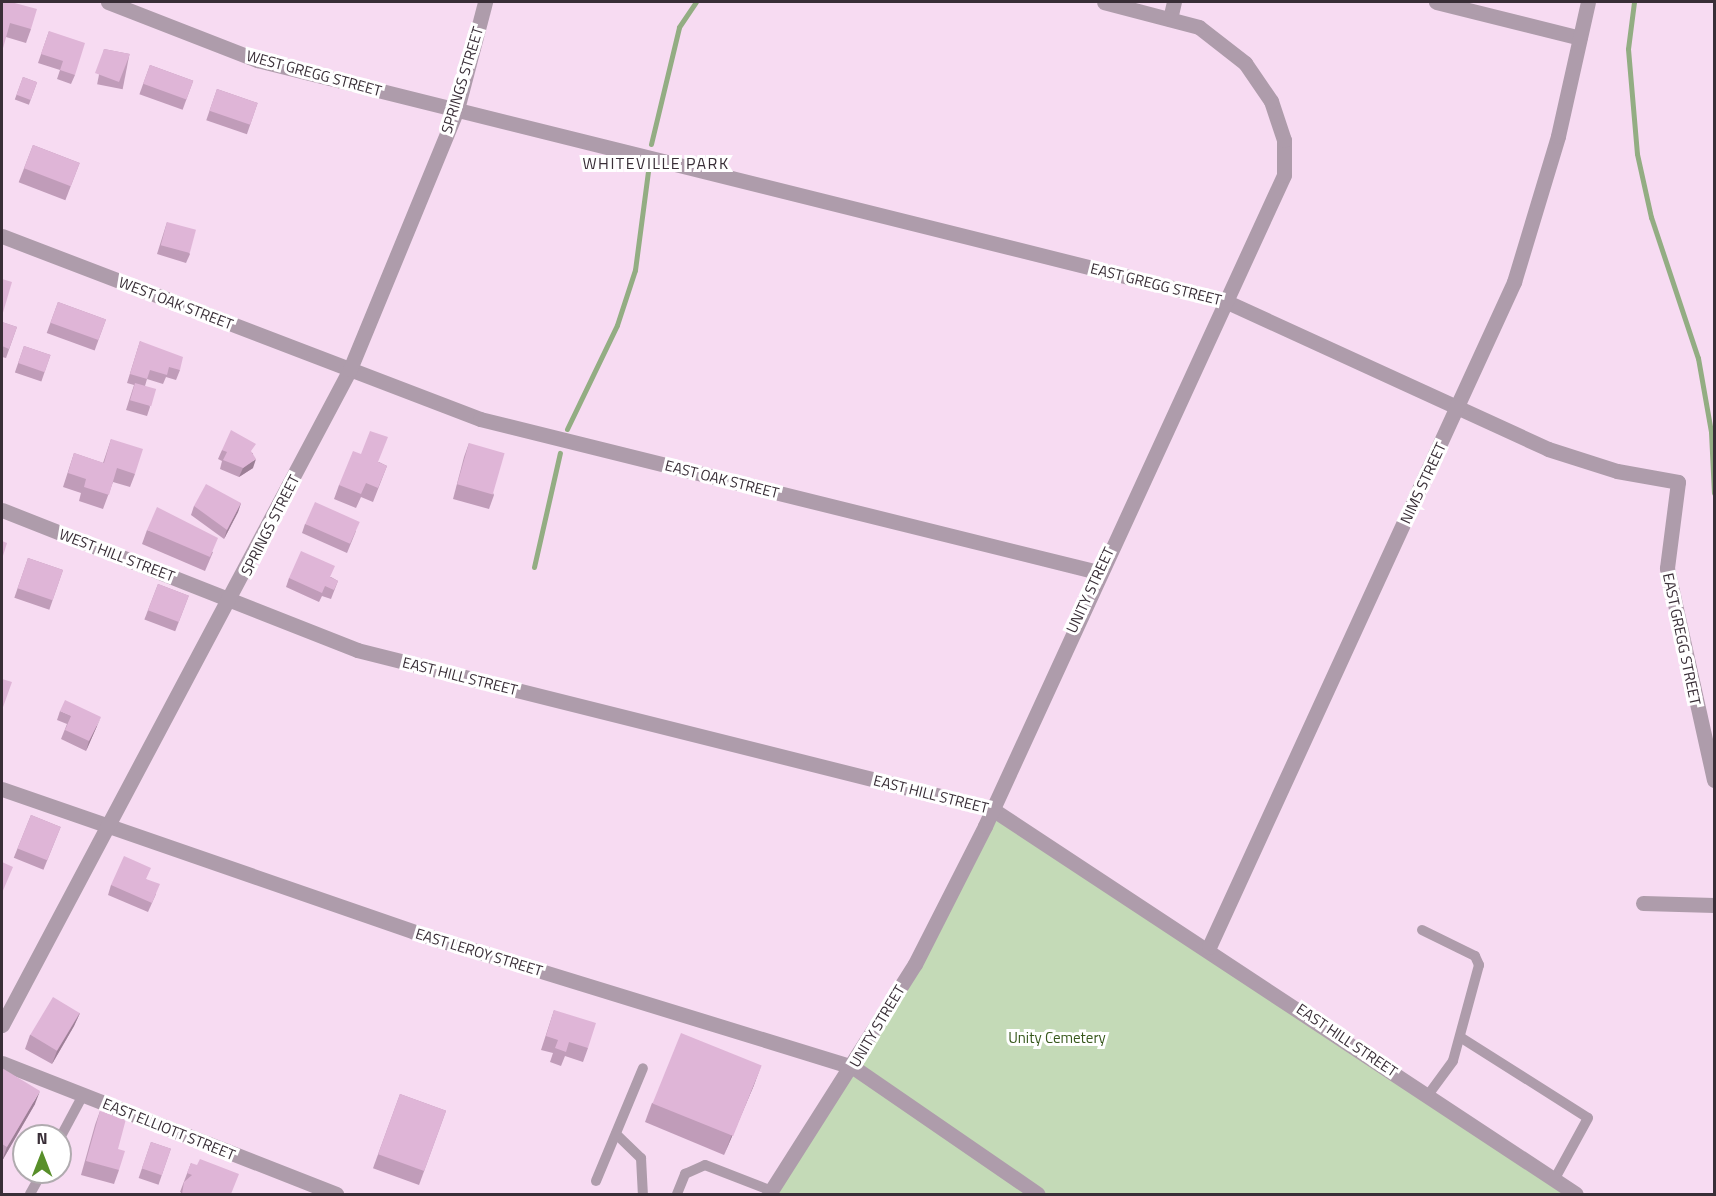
<!DOCTYPE html>
<style>
body{margin:0}
#map{position:relative;width:1716px;height:1196px;overflow:hidden;background:#f7dbf2;font-family:"Titillium Web",sans-serif}
div>[style]{position:absolute}
[style*='--x']{left:calc(var(--x)*1px);top:calc(var(--y)*1px);width:calc(var(--w)*1px);rotate:calc(var(--a)*1deg)}
.green>*{inset:0;background:#c4dab7}
.stream>*{height:5px;margin:-2.5px;padding:0 2.5px;transform-origin:2.5px;border-radius:2.5px;background:#93ad83}
.service>*{height:10px;margin:-5px;padding:0 5px;transform-origin:5px;border-radius:5px;background:#ae9cab}
.minor>*{height:15px;margin:-7.5px;padding:0 7.5px;transform-origin:7.5px;border-radius:7.5px;background:#ae9cab}
.wall>*{inset:0;background:#c09cb9;transform-origin:0 0}
.shaded-wall>*{inset:0;background:#9c7f96}
.building>*{inset:0;background:#dfb5d7;transform-origin:0 0}
span{translate:-50% -50%;white-space:nowrap;text-align:center;line-height:1.15;-webkit-text-stroke:6px #fff;paint-order:stroke}
.street-label{font-size:15px;color:#392e37}
.park-label{font-size:15px;color:#37581c}
.neighbourhood-label{font-size:16px;color:#392e37;letter-spacing:1.5px}
.frame{position:absolute;inset:0;border:3px solid #392e37;pointer-events:none}
.north{position:absolute;left:12px;top:1124px;width:60px;height:60px;box-sizing:border-box;background:#fff;border:2px solid #b0abaf;border-radius:50%;rotate:0deg;font-size:16px;font-weight:700;line-height:24px;text-align:center;color:#392e37}
.north::after{content:'';display:block;margin:auto;width:21px;height:27px;background:#588f2a;clip-path:polygon(50% 0,100% 100%,50% 72%,0 100%)}
</style>
<div id="map">
<div class="green">
<i style="clip-path:polygon(993px 813px,1572px 1194px,772px 1194px,800px 1156px)"></i>
</div>
<div class="stream">
<i style="--x:1634;--y:2;--w:47;--a:97.3"></i>
<i style="--x:1628;--y:49;--w:105;--a:85.1"></i>
<i style="--x:1637;--y:154;--w:65;--a:77.5"></i>
<i style="--x:1651;--y:217;--w:149;--a:71.6"></i>
<i style="--x:1698;--y:358;--w:75;--a:80"></i>
<i style="--x:1711;--y:432;--w:61;--a:87.2"></i>
<i style="--x:651;--y:144;--w:120;--a:-76.5"></i>
<i style="--x:679;--y:27;--w:30;--a:-56"></i>
<i style="--x:567;--y:429;--w:115;--a:-64.3"></i>
<i style="--x:617;--y:325;--w:58;--a:-71.9"></i>
<i style="--x:635;--y:270;--w:100;--a:-82.5"></i>
<i style="--x:534;--y:567;--w:117;--a:-77.2"></i>
</div>
<div class="service">
<i style="--x:1422;--y:930;--w:59;--a:26.1"></i>
<i style="--x:1475;--y:956;--w:10;--a:66"></i>
<i style="--x:1479;--y:965;--w:99;--a:105.2"></i>
<i style="--x:1453;--y:1061;--w:42;--a:126.3"></i>
<i style="--x:1460;--y:1037;--w:151;--a:32.3"></i>
<i style="--x:1588;--y:1118;--w:71;--a:118.7"></i>
<i style="--x:616;--y:1134;--w:35;--a:44"></i>
<i style="--x:641;--y:1158;--w:36;--a:87"></i>
<i style="--x:60;--y:1138;--w:49;--a:-61.9"></i>
<i style="--x:596;--y:1181;--w:122;--a:-67.4"></i>
<i style="--x:30;--y:1194;--w:25;--a:-61"></i>
<i style="--x:677;--y:1194;--w:22;--a:-68"></i>
<i style="--x:685;--y:1174;--w:22;--a:-24"></i>
<i style="--x:705;--y:1165;--w:72;--a:21.2"></i>
</div>
<div class="minor">
<i style="--x:108;--y:2;--w:160;--a:21.3"></i>
<i style="--x:257;--y:60;--w:998;--a:13.98"></i>
<i style="--x:1225;--y:301;--w:355;--a:24.6"></i>
<i style="--x:1548;--y:449;--w:72;--a:17.7"></i>
<i style="--x:1617;--y:471;--w:62;--a:10.2"></i>
<i style="--x:1678;--y:482;--w:87;--a:97.3"></i>
<i style="--x:1667;--y:568;--w:217;--a:77.5"></i>
<i style="--x:1436;--y:2;--w:148;--a:14"></i>
<i style="--x:1170;--y:19;--w:17;--a:-77"></i>
<i style="--x:2;--y:236;--w:512;--a:20.95"></i>
<i style="--x:480;--y:419;--w:637;--a:13.91"></i>
<i style="--x:2;--y:510;--w:382;--a:21.5"></i>
<i style="--x:357;--y:650;--w:655;--a:14.06"></i>
<i style="--x:992;--y:809;--w:699;--a:33.39"></i>
<i style="--x:2;--y:789;--w:436;--a:19.1"></i>
<i style="--x:414;--y:932;--w:459;--a:17.1"></i>
<i style="--x:853;--y:1067;--w:224;--a:34.5"></i>
<i style="--x:1643;--y:903;--w:71;--a:1.6"></i>
<i style="--x:1209;--y:947;--w:732;--a:-65.36"></i>
<i style="--x:1514;--y:282;--w:152;--a:-73.2"></i>
<i style="--x:1558;--y:136;--w:137;--a:-77.4"></i>
<i style="--x:2;--y:1025;--w:743;--a:-62.05"></i>
<i style="--x:350;--y:369;--w:281;--a:-67.6"></i>
<i style="--x:457;--y:109;--w:111;--a:-75.3"></i>
<i style="--x:2;--y:1063;--w:359;--a:21.4"></i>
<i style="--x:769;--y:1194;--w:272;--a:-57.6"></i>
<i style="--x:915;--y:964;--w:155;--a:-63.1"></i>
<i style="--x:985;--y:826;--w:716;--a:-65.33"></i>
<i style="--x:1284;--y:175;--w:35;--a:-90"></i>
<i style="--x:1284;--y:140;--w:41;--a:-108.4"></i>
<i style="--x:1271;--y:101;--w:46;--a:-124.4"></i>
<i style="--x:1245;--y:63;--w:58;--a:-142"></i>
<i style="--x:1199;--y:27;--w:98;--a:-165.3"></i>
</div>
<div class="wall">
<i style="clip-path:polygon(2px 2px,31px 29px,26px 43px,6px 37px)"></i>
<i style="clip-path:polygon(49px 31px,75px 75px,71px 84px,57px 79px,60px 70px,38px 63px)"></i>
<i style="left:104px;top:49px;width:26px;height:36px;rotate:11deg"></i>
<i style="left:150px;top:65px;width:46px;height:31px;rotate:20deg"></i>
<i style="left:23px;top:77px;width:15px;height:24px;rotate:20deg"></i>
<i style="left:217px;top:89px;width:43px;height:33px;rotate:19deg"></i>
<i style="left:33px;top:145px;width:50px;height:40px;rotate:21deg"></i>
<i style="clip-path:polygon(167px 222px,190px 254px,186px 263px,157px 254px)"></i>
<i style="left:58px;top:302px;width:51px;height:33px;rotate:20deg"></i>
<i style="clip-path:polygon(2px 322px,17px 327px,6px 358px,2px 357px)"></i>
<i style="clip-path:polygon(140px 341px,180px 370px,176px 380px,166px 377px,163px 384px,147px 379px,145px 386px,150px 407px,147px 416px,126px 410px,134px 385px,127px 383px)"></i>
<i style="left:24px;top:346px;width:28px;height:28px;rotate:19deg"></i>
<i style="clip-path:polygon(111px 439px,135px 474px,130px 487px,113px 482px,103px 509px,79px 501px,81px 493px,63px 487px,74px 453px,103px 463px)"></i>
<i style="clip-path:polygon(469px 443px,494px 495px,489px 509px,453px 499px,464px 457px)"></i>
<i style="clip-path:polygon(222px 450px,253px 453px,253px 468px,239px 477px,220px 469px,222px 461px,218px 459px)"></i>
<i style="clip-path:polygon(379px 462px,387px 466px,373px 502px,361px 497px,356px 508px,334px 499px,339px 485px)"></i>
<i style="clip-path:polygon(241px 503px,238px 512px,224px 539px,191px 515px,194px 506px)"></i>
<i style="clip-path:polygon(305px 524px,356px 531px,347px 553px,302px 533px)"></i>
<i style="clip-path:polygon(147px 530px,213px 552px,205px 571px,142px 544px)"></i>
<i style="left:28px;top:558px;width:37px;height:42px;rotate:19deg"></i>
<i style="clip-path:polygon(331px 577px,338px 581px,331px 599px,322px 596px,319px 602px,286px 587px,289px 578px)"></i>
<i style="left:158px;top:584px;width:33px;height:38px;rotate:21deg"></i>
<i style="clip-path:polygon(60px 711px,97px 726px,86px 751px,61px 739px,67px 724px,57px 720px)"></i>
<i style="left:31px;top:815px;width:32px;height:46px;rotate:22deg"></i>
<i style="clip-path:polygon(146px 879px,156px 894px,148px 912px,108px 895px,111px 885px)"></i>
<i style="clip-path:polygon(554px 1010px,588px 1048px,583px 1062px,565px 1056px,561px 1066px,550px 1062px,553px 1053px,541px 1050px)"></i>
<i style="clip-path:polygon(80px 1013px,74px 1026px,52px 1064px,25px 1049px,30px 1035px)"></i>
<i style="clip-path:polygon(2px 1068px,35px 1104px,2px 1161px)"></i>
<i style="clip-path:polygon(754px 1085px,724px 1155px,645px 1122px,652px 1103px)"></i>
<i style="left:400px;top:1094px;width:49px;height:79px;rotate:20deg"></i>
<i style="clip-path:polygon(100px 1111px,118px 1149px,119px 1170px,114px 1184px,81px 1175px,95px 1125px)"></i>
<i style="left:151px;top:1142px;width:21px;height:38px;rotate:19deg"></i>
<i style="clip-path:polygon(191px 1163px,231px 1194px,180px 1194px,181px 1192px,180px 1192px)"></i>
</div>
<div class="shaded-wall">
<i style="clip-path:polygon(256px 459px,253px 468px,239px 477px,243px 468px)"></i>
<i style="clip-path:polygon(241px 503px,238px 512px,224px 539px,227px 530px)"></i>
<i style="clip-path:polygon(101px 717px,97px 726px,86px 751px,89px 741px)"></i>
<i style="clip-path:polygon(80px 1013px,74px 1026px,52px 1064px,57px 1051px)"></i>
<i style="clip-path:polygon(761px 1066px,754px 1085px,724px 1155px,731px 1137px)"></i>
<i style="clip-path:polygon(40px 1091px,35px 1104px,2px 1161px,7px 1147px)"></i>
</div>
<div class="building">
<i style="clip-path:polygon(2px 2px,11px 2px,37px 9px,31px 29px,10px 23px,2px 52px)"></i>
<i style="clip-path:polygon(49px 31px,85px 43px,75px 75px,60px 70px,63px 61px,41px 54px)"></i>
<i style="clip-path:polygon(104px 49px,130px 54px,119px 82px,95px 73px)"></i>
<i style="left:150px;top:65px;width:46px;height:20px;rotate:20deg"></i>
<i style="left:23px;top:77px;width:15px;height:19px;rotate:20deg"></i>
<i style="left:217px;top:89px;width:43px;height:23px;rotate:19deg"></i>
<i style="left:33px;top:145px;width:50px;height:25px;rotate:21deg"></i>
<i style="left:167px;top:222px;width:30px;height:24px;rotate:15deg"></i>
<i style="clip-path:polygon(2px 279px,12px 282px,2px 316px)"></i>
<i style="left:58px;top:302px;width:51px;height:22px;rotate:20deg"></i>
<i style="clip-path:polygon(2px 322px,17px 327px,9px 349px,2px 346px)"></i>
<i style="clip-path:polygon(140px 341px,183px 357px,180px 370px,169px 367px,167px 375px,150px 370px,147px 379px,130px 374px)"></i>
<i style="left:24px;top:346px;width:28px;height:18px;rotate:19deg"></i>
<i style="left:135px;top:383px;width:22px;height:18px;rotate:16deg"></i>
<i style="clip-path:polygon(231px 430px,256px 444px,251px 451px,256px 459px,243px 468px,223px 460px,227px 452px,222px 450px)"></i>
<i style="clip-path:polygon(370px 431px,388px 437px,378px 462px,387px 466px,378px 488px,366px 483px,361px 494px,339px 485px,353px 451px,361px 454px)"></i>
<i style="clip-path:polygon(111px 439px,143px 449px,135px 474px,117px 468px,109px 495px,84px 487px,86px 479px,68px 473px,74px 453px,104px 463px)"></i>
<i style="left:469px;top:443px;width:37px;height:43px;rotate:16deg"></i>
<i style="clip-path:polygon(206px 484px,241px 503px,227px 530px,194px 506px)"></i>
<i style="left:315px;top:502px;width:49px;height:24px;rotate:24deg"></i>
<i style="clip-path:polygon(157px 507px,218px 538px,210px 557px,147px 530px)"></i>
<i style="clip-path:polygon(2px 541px,7px 543px,2px 559px)"></i>
<i style="clip-path:polygon(301px 551px,335px 566px,330px 577px,338px 581px,334px 590px,325px 586px,322px 593px,289px 578px)"></i>
<i style="left:28px;top:558px;width:37px;height:32px;rotate:19deg"></i>
<i style="left:158px;top:584px;width:33px;height:28px;rotate:21deg"></i>
<i style="clip-path:polygon(2px 679px,12px 682px,2px 710px)"></i>
<i style="clip-path:polygon(65px 700px,101px 717px,89px 741px,65px 730px,71px 716px,60px 711px)"></i>
<i style="left:31px;top:815px;width:32px;height:36px;rotate:22deg"></i>
<i style="clip-path:polygon(124px 856px,151px 868px,146px 879px,160px 884px,152px 903px,111px 885px)"></i>
<i style="clip-path:polygon(2px 862px,13px 867px,2px 893px)"></i>
<i style="left:53px;top:997px;width:31px;height:44px;rotate:31deg"></i>
<i style="clip-path:polygon(554px 1010px,596px 1023px,588px 1048px,569px 1042px,566px 1052px,555px 1048px,558px 1040px,546px 1036px)"></i>
<i style="left:681px;top:1033px;width:87px;height:76px;rotate:22deg"></i>
<i style="clip-path:polygon(2px 1068px,40px 1091px,7px 1147px,2px 1144px)"></i>
<i style="left:400px;top:1094px;width:49px;height:64px;rotate:20deg"></i>
<i style="clip-path:polygon(100px 1111px,126px 1119px,118px 1149px,125px 1151px,119px 1170px,86px 1161px)"></i>
<i style="left:151px;top:1142px;width:21px;height:28px;rotate:19deg"></i>
<i style="clip-path:polygon(200px 1159px,239px 1174px,231px 1194px,182px 1194px,184px 1182px,192px 1175px,187px 1173px,191px 1163px,197px 1165px)"></i>
</div>
<div class="street-label">
<span style="left:314px;top:73px;rotate:15deg">WEST GREGG STREET</span>
<span style="left:462px;top:80px;rotate:-73deg">SPRINGS STREET</span>
<span style="left:1156px;top:284px;rotate:14deg">EAST GREGG STREET</span>
<span style="left:176px;top:303px;rotate:21deg">WEST OAK STREET</span>
<span style="left:722px;top:479px;rotate:14deg">EAST OAK STREET</span>
<span style="left:1423px;top:483px;rotate:-65deg">NIMS STREET</span>
<span style="left:270px;top:525px;rotate:-63deg">SPRINGS STREET</span>
<span style="left:117px;top:555px;rotate:21deg">WEST HILL STREET</span>
<span style="left:1090px;top:590px;rotate:-65deg">UNITY STREET</span>
<span style="left:1682px;top:639px;rotate:78deg">EAST GREGG STREET</span>
<span style="left:460px;top:676px;rotate:14deg">EAST HILL STREET</span>
<span style="left:931px;top:794px;rotate:14deg">EAST HILL STREET</span>
<span style="left:479px;top:952px;rotate:17deg">EAST LEROY STREET</span>
<span style="left:877px;top:1026px;rotate:-59deg">UNITY STREET</span>
<span style="left:1347px;top:1040px;rotate:34deg">EAST HILL STREET</span>
<span style="left:169px;top:1129px;rotate:22deg">EAST ELLIOTT STREET</span>
</div>
<div class="park-label">
<span style="left:1057px;top:1038px">Unity Cemetery</span>
</div>
<div class="neighbourhood-label">
<span style="left:656px;top:163px">WHITEVILLE PARK</span>
</div>
<div class="frame"></div>
<div class="north">N</div>
</div>
